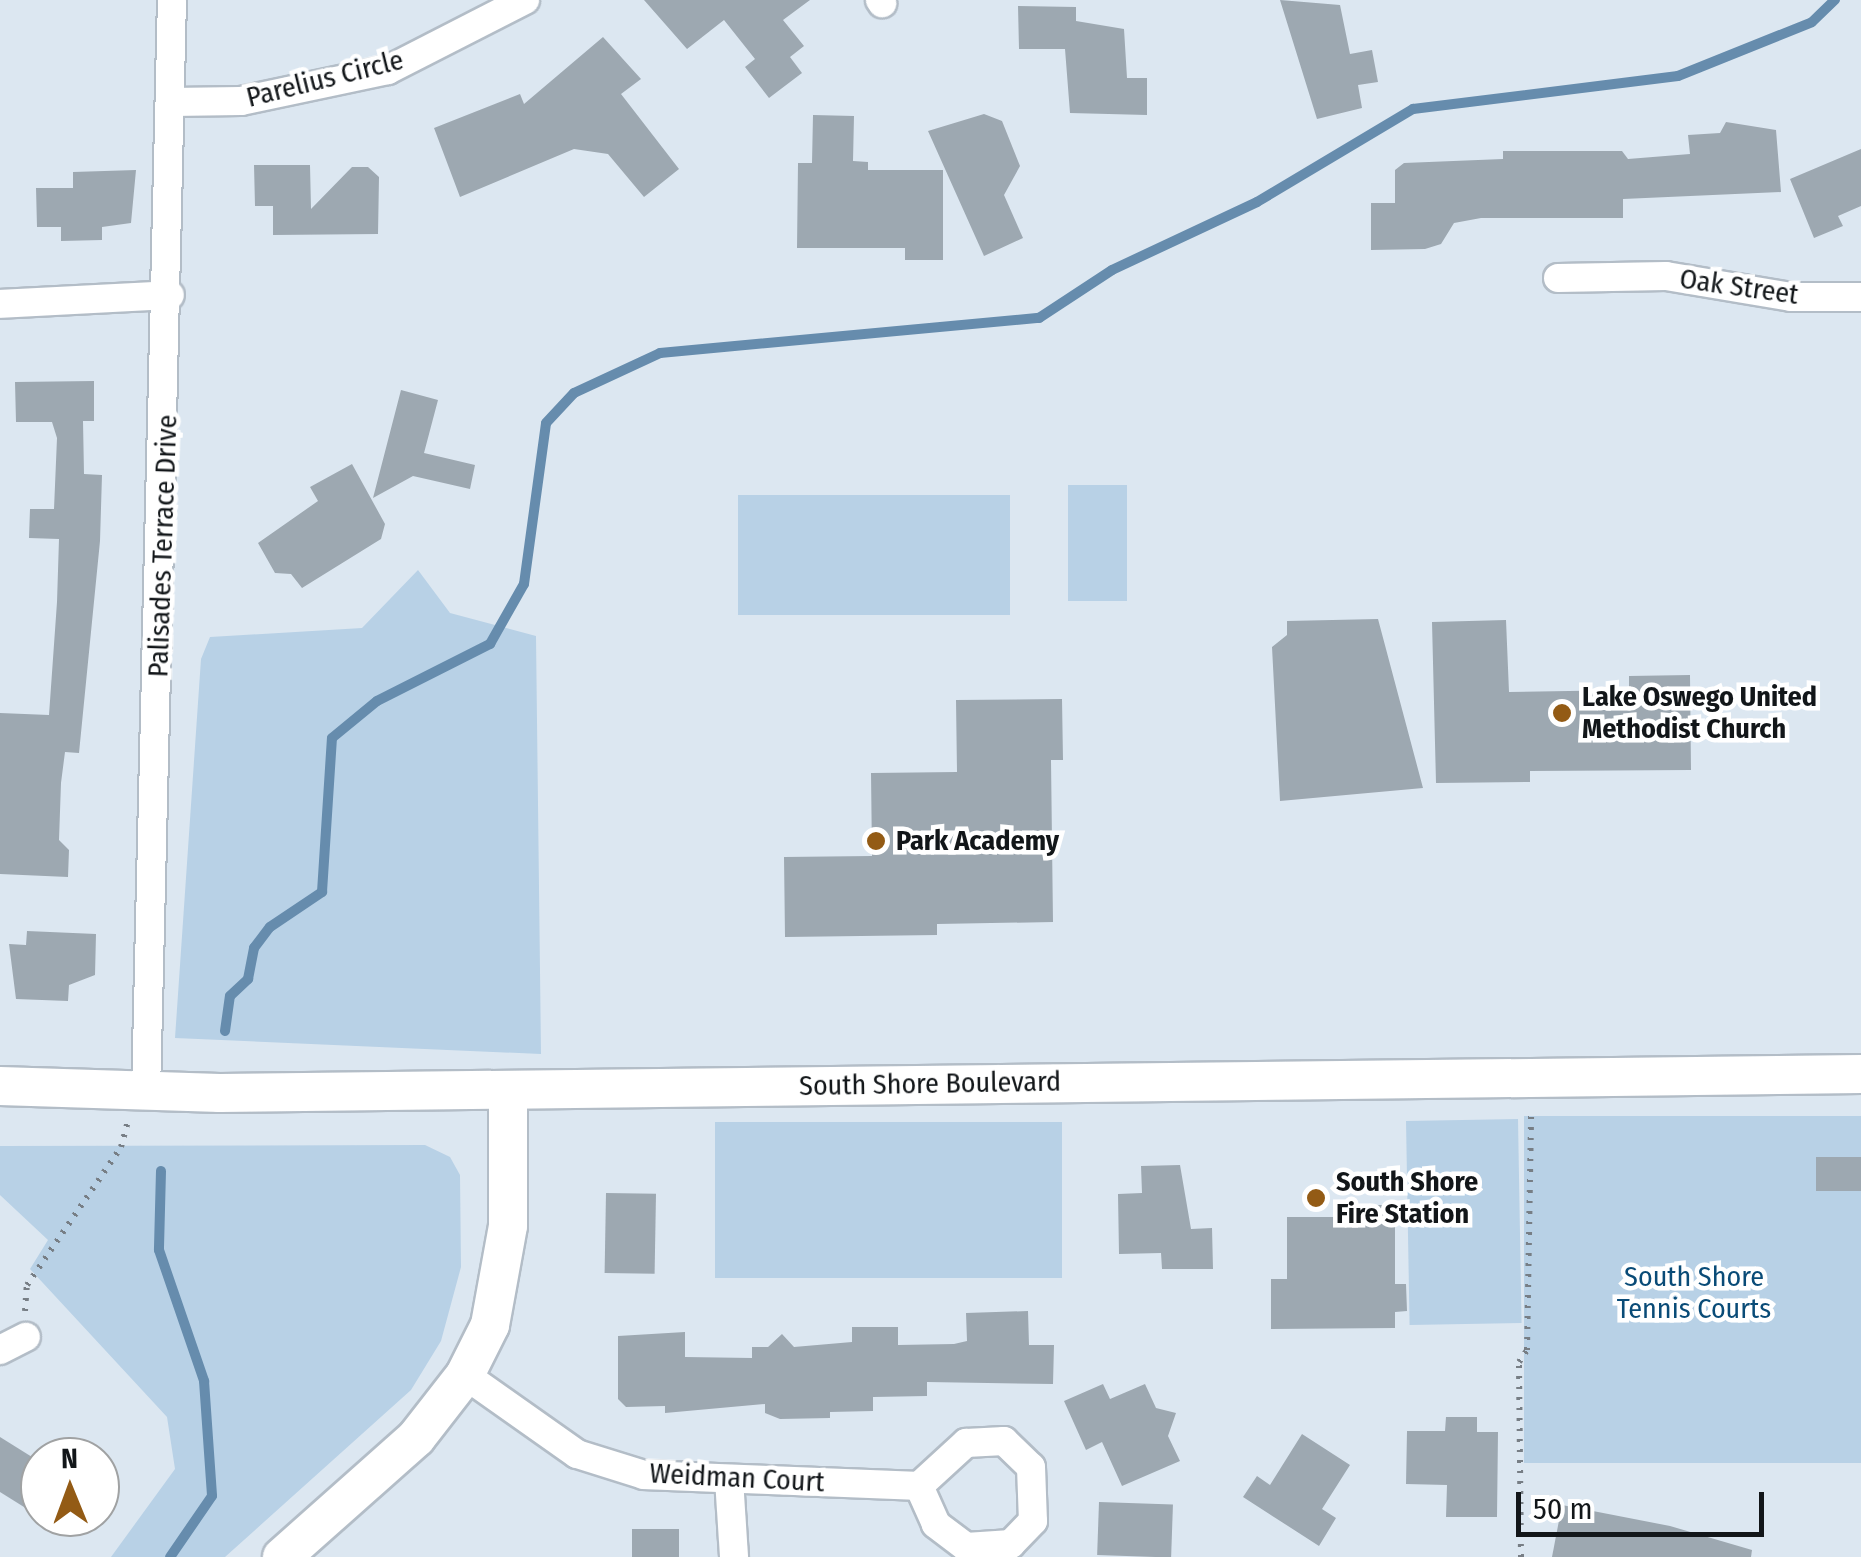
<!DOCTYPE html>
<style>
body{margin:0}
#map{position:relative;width:1861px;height:1557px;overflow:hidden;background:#dce7f1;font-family:"Fira Sans Condensed",sans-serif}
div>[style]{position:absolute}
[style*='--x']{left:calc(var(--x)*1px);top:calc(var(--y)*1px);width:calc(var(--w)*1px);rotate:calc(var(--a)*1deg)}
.green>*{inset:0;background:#b8d1e6;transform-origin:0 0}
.stream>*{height:10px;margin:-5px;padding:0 5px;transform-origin:5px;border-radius:5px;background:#668cad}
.building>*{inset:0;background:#9da8b1;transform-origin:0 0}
.path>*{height:6px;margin-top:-3px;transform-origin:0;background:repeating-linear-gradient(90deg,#777e85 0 2.5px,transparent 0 10.5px)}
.roads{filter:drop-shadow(2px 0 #b3bdc7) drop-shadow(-2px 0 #b3bdc7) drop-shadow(0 2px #b3bdc7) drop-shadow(0 -2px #b3bdc7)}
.street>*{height:28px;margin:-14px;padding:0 14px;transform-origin:14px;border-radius:14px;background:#fff}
.secondary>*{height:38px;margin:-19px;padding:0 19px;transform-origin:19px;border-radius:19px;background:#fff}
.dots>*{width:28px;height:28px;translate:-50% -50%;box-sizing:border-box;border:5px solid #fff;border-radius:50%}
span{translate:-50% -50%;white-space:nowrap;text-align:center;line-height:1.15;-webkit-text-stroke:9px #fff;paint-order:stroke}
.street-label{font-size:28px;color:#121619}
.poi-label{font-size:28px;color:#121619;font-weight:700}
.left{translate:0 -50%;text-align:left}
.park-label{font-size:28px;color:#094b77}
.north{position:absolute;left:20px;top:1437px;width:100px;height:100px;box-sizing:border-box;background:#fff;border:2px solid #a0a2a3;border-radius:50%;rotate:359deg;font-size:28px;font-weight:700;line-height:40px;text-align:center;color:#121619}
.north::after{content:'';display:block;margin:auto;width:35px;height:45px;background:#935b15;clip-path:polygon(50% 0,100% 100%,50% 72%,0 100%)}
.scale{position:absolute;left:1516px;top:1492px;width:248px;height:45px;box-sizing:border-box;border:5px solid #121619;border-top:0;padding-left:12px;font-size:30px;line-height:35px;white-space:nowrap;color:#121619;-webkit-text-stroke:8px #fff;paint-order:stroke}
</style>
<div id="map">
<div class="green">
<i style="left:1127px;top:485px;width:116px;height:59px;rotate:90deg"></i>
<i style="left:1010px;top:495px;width:120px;height:272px;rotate:90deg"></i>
<i style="clip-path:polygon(418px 570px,450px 613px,536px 636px,541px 1054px,175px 1038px,201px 659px,210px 637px,362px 628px)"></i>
<i style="left:1861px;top:1116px;width:347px;height:337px;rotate:90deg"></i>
<i style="left:1518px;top:1119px;width:204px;height:112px;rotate:89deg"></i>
<i style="left:1062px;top:1122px;width:156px;height:347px;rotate:90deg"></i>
<i style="clip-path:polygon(425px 1145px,450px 1157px,460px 1175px,461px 1267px,441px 1341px,411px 1390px,225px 1557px,111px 1557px,175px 1469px,167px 1417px,30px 1269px,48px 1240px,0 1195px,0 1146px)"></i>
</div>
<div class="stream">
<i style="--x:225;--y:1031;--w:35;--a:-82"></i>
<i style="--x:230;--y:996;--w:25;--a:-43"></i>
<i style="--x:248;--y:979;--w:32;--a:-79"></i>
<i style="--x:254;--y:948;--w:26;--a:-53"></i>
<i style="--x:270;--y:927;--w:63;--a:-33.9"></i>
<i style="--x:322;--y:892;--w:154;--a:-86.3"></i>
<i style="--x:332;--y:738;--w:58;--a:-39.4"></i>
<i style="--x:377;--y:701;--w:127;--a:-26.8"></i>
<i style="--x:490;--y:644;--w:69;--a:-60.5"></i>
<i style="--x:524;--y:584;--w:162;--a:-82.2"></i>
<i style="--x:546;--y:423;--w:41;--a:-47"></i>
<i style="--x:574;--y:393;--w:95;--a:-24.9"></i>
<i style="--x:660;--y:353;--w:381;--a:-5.3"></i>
<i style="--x:1039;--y:318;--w:87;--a:-33.3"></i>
<i style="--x:1112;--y:270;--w:160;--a:-25.1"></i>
<i style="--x:1257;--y:202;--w:182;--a:-30.8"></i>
<i style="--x:1413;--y:109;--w:267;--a:-7.1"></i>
<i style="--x:1678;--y:76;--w:144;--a:-21.9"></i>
<i style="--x:1812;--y:22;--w:32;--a:-44"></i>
<i style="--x:161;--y:1171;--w:79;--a:91.5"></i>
<i style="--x:159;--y:1250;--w:139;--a:71"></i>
<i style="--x:204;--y:1381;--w:115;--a:86"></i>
<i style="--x:212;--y:1496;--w:74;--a:124.5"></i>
</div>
<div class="building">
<i style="clip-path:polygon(644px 0,810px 0,783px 20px,804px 46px,790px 57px,802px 73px,769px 98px,745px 67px,755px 59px,724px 20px,687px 49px)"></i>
<i style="clip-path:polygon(1280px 0,1340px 5px,1350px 54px,1372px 50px,1378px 82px,1358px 85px,1362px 108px,1317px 119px)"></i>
<i style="clip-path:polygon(1018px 6px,1076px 7px,1076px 21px,1124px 29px,1127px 78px,1147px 78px,1147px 115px,1070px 113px,1065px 49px,1019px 49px)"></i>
<i style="clip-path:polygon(603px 37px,641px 79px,621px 94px,679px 169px,644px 197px,608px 154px,574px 149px,460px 197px,434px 128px,520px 94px,524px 104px)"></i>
<i style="clip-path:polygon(984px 114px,1002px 121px,1020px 166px,1004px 195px,1023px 238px,984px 256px,928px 131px)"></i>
<i style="clip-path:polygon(813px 115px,854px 116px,853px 161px,868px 162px,868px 170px,943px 170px,943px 260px,905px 260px,905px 248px,797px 248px,798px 163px,812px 163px)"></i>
<i style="clip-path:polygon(1726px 122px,1776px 130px,1781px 192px,1623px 199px,1623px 218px,1481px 218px,1454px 223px,1441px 244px,1425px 249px,1371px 250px,1371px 203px,1395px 203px,1395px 170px,1404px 163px,1503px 159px,1503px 151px,1622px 151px,1628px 159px,1690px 154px,1688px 135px,1720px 133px)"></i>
<i style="clip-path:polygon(1861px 149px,1861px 206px,1838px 216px,1843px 226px,1814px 238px,1790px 179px)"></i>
<i style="clip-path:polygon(254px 165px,310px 165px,311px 209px,352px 167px,368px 167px,379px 177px,378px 234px,273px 235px,273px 206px,255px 206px)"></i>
<i style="clip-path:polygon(136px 170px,131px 223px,102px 227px,102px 240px,61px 241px,61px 227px,37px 227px,36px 188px,73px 188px,73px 172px)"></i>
<i style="clip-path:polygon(94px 381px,94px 421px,83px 421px,84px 474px,102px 475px,100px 541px,79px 753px,65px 752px,61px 783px,59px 840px,69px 850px,68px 877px,0 874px,0 713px,49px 715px,57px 602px,59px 539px,29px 538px,30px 509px,54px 509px,57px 438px,52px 422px,16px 422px,15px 382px)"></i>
<i style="clip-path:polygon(401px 390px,438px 400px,424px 453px,475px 465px,470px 489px,413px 476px,373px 498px)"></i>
<i style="clip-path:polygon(352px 464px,385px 524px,381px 539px,302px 588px,291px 574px,275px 573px,258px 543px,318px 501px,310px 487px)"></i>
<i style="clip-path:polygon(1378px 619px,1423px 788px,1280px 801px,1272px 647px,1287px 635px,1287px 621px)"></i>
<i style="clip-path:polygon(1506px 620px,1509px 692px,1629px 690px,1629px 676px,1690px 675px,1691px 770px,1530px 771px,1530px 782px,1436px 783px,1432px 622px)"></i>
<i style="clip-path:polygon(1062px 699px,1063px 760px,1051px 760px,1053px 922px,937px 924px,937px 935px,785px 937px,784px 857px,872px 856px,871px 773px,957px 772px,956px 700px)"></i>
<i style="clip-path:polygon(27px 931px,96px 934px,95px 975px,69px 985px,68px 1001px,16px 999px,9px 944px,26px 945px)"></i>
<i style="left:1816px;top:1157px;width:45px;height:34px"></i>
<i style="clip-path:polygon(1180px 1165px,1191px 1229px,1212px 1228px,1213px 1269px,1162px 1269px,1161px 1253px,1119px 1254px,1118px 1194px,1142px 1193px,1141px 1166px)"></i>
<i style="left:606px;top:1193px;width:50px;height:80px;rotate:1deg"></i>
<i style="clip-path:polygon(1360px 1205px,1395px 1205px,1395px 1284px,1406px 1284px,1407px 1311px,1395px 1312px,1395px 1328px,1271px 1329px,1271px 1279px,1287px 1279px,1287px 1217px,1360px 1217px)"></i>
<i style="clip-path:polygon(1028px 1311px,1029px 1345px,1054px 1345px,1053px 1384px,927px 1382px,927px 1396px,873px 1397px,873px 1411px,830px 1412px,830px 1418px,780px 1419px,765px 1413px,765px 1404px,665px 1413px,665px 1406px,626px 1407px,618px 1399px,618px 1336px,685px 1332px,685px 1357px,752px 1358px,752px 1347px,768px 1347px,782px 1334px,794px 1347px,852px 1342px,852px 1327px,898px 1327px,898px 1345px,954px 1344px,967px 1341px,966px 1313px)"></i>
<i style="clip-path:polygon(1103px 1384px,1110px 1399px,1145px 1384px,1156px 1408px,1176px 1413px,1168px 1436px,1180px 1461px,1122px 1486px,1102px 1442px,1086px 1450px,1064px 1401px)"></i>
<i style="clip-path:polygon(1446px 1417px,1477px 1417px,1477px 1432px,1498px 1432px,1497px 1517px,1446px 1517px,1447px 1485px,1406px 1484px,1407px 1431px,1445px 1431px)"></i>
<i style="clip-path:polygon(1302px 1434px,1350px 1465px,1322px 1509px,1336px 1518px,1319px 1546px,1243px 1497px,1257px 1476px,1270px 1485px)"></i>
<i style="clip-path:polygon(0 1437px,40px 1462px,40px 1517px,0 1492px)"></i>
<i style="left:1099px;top:1502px;width:74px;height:53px;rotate:2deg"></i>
<i style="clip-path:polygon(1562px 1505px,1670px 1526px,1752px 1550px,1751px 1557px,1552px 1557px)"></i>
<i style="left:632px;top:1529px;width:47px;height:28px"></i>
</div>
<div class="path">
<i style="--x:25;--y:1311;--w:26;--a:-86"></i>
<i style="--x:27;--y:1285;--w:167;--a:-55.7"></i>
<i style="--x:121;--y:1147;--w:24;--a:-75"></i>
<i style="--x:1521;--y:1557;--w:195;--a:-90.6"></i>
<i style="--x:1519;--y:1362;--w:14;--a:-56"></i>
<i style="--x:1527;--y:1350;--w:239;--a:-89"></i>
</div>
<div class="roads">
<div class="street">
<i style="--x:880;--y:0;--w:4;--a:56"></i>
<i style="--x:172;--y:102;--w:69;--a:-0.8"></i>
<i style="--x:241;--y:101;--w:150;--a:-11.9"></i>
<i style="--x:388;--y:70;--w:154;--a:-27.1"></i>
<i style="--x:1558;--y:278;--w:108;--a:-1.1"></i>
<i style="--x:1666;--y:276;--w:127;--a:9.5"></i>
<i style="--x:1791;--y:297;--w:70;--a:0"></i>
<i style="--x:0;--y:304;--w:170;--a:-3"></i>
<i style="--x:146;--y:1093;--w:1093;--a:-88.64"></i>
<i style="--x:0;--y:1350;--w:29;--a:-27"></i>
<i style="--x:465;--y:1375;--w:137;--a:35.2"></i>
<i style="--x:577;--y:1454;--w:70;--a:17.4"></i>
<i style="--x:644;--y:1475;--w:275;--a:2.3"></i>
<i style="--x:1004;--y:1441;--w:37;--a:44"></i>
<i style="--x:1031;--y:1467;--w:54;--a:87.9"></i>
<i style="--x:1033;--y:1521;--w:32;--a:134"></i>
<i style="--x:1011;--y:1544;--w:45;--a:176.2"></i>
<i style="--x:966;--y:1547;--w:38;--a:-143"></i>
<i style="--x:936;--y:1524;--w:42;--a:-114.1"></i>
<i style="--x:919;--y:1486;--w:64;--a:-42.5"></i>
<i style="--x:966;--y:1443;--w:38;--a:-3"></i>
<i style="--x:729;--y:1479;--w:78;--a:86.3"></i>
</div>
<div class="secondary">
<i style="--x:0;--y:1086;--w:220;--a:1.8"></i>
<i style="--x:220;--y:1093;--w:1641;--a:-0.66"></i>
<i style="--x:282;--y:1557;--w:179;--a:-41.6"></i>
<i style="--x:416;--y:1438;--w:80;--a:-52.1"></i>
<i style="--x:465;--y:1375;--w:56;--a:-63.4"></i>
<i style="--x:490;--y:1325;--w:101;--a:-79.7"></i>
<i style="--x:508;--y:1226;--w:136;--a:-90"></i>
</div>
</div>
<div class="dots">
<i style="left:1562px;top:713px;background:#935b15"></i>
<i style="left:876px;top:841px;background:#935b15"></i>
<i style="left:1316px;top:1198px;background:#935b15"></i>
</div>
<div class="street-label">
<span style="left:325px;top:79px;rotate:-14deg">Parelius Circle</span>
<span style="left:1739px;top:287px;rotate:8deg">Oak Street</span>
<span style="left:163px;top:546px;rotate:-88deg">Palisades Terrace Drive</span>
<span style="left:930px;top:1084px;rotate:-1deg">South Shore Boulevard</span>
<span style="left:737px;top:1478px;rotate:3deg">Weidman Court</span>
</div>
<div class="poi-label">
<span class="left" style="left:1582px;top:713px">Lake Oswego United<br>Methodist Church</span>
<span class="left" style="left:896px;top:841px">Park Academy</span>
<span class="left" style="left:1336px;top:1198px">South Shore<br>Fire Station</span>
</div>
<div class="park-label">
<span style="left:1694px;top:1293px">South Shore<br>Tennis Courts</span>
</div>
<div class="north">N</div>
<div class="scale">50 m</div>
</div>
